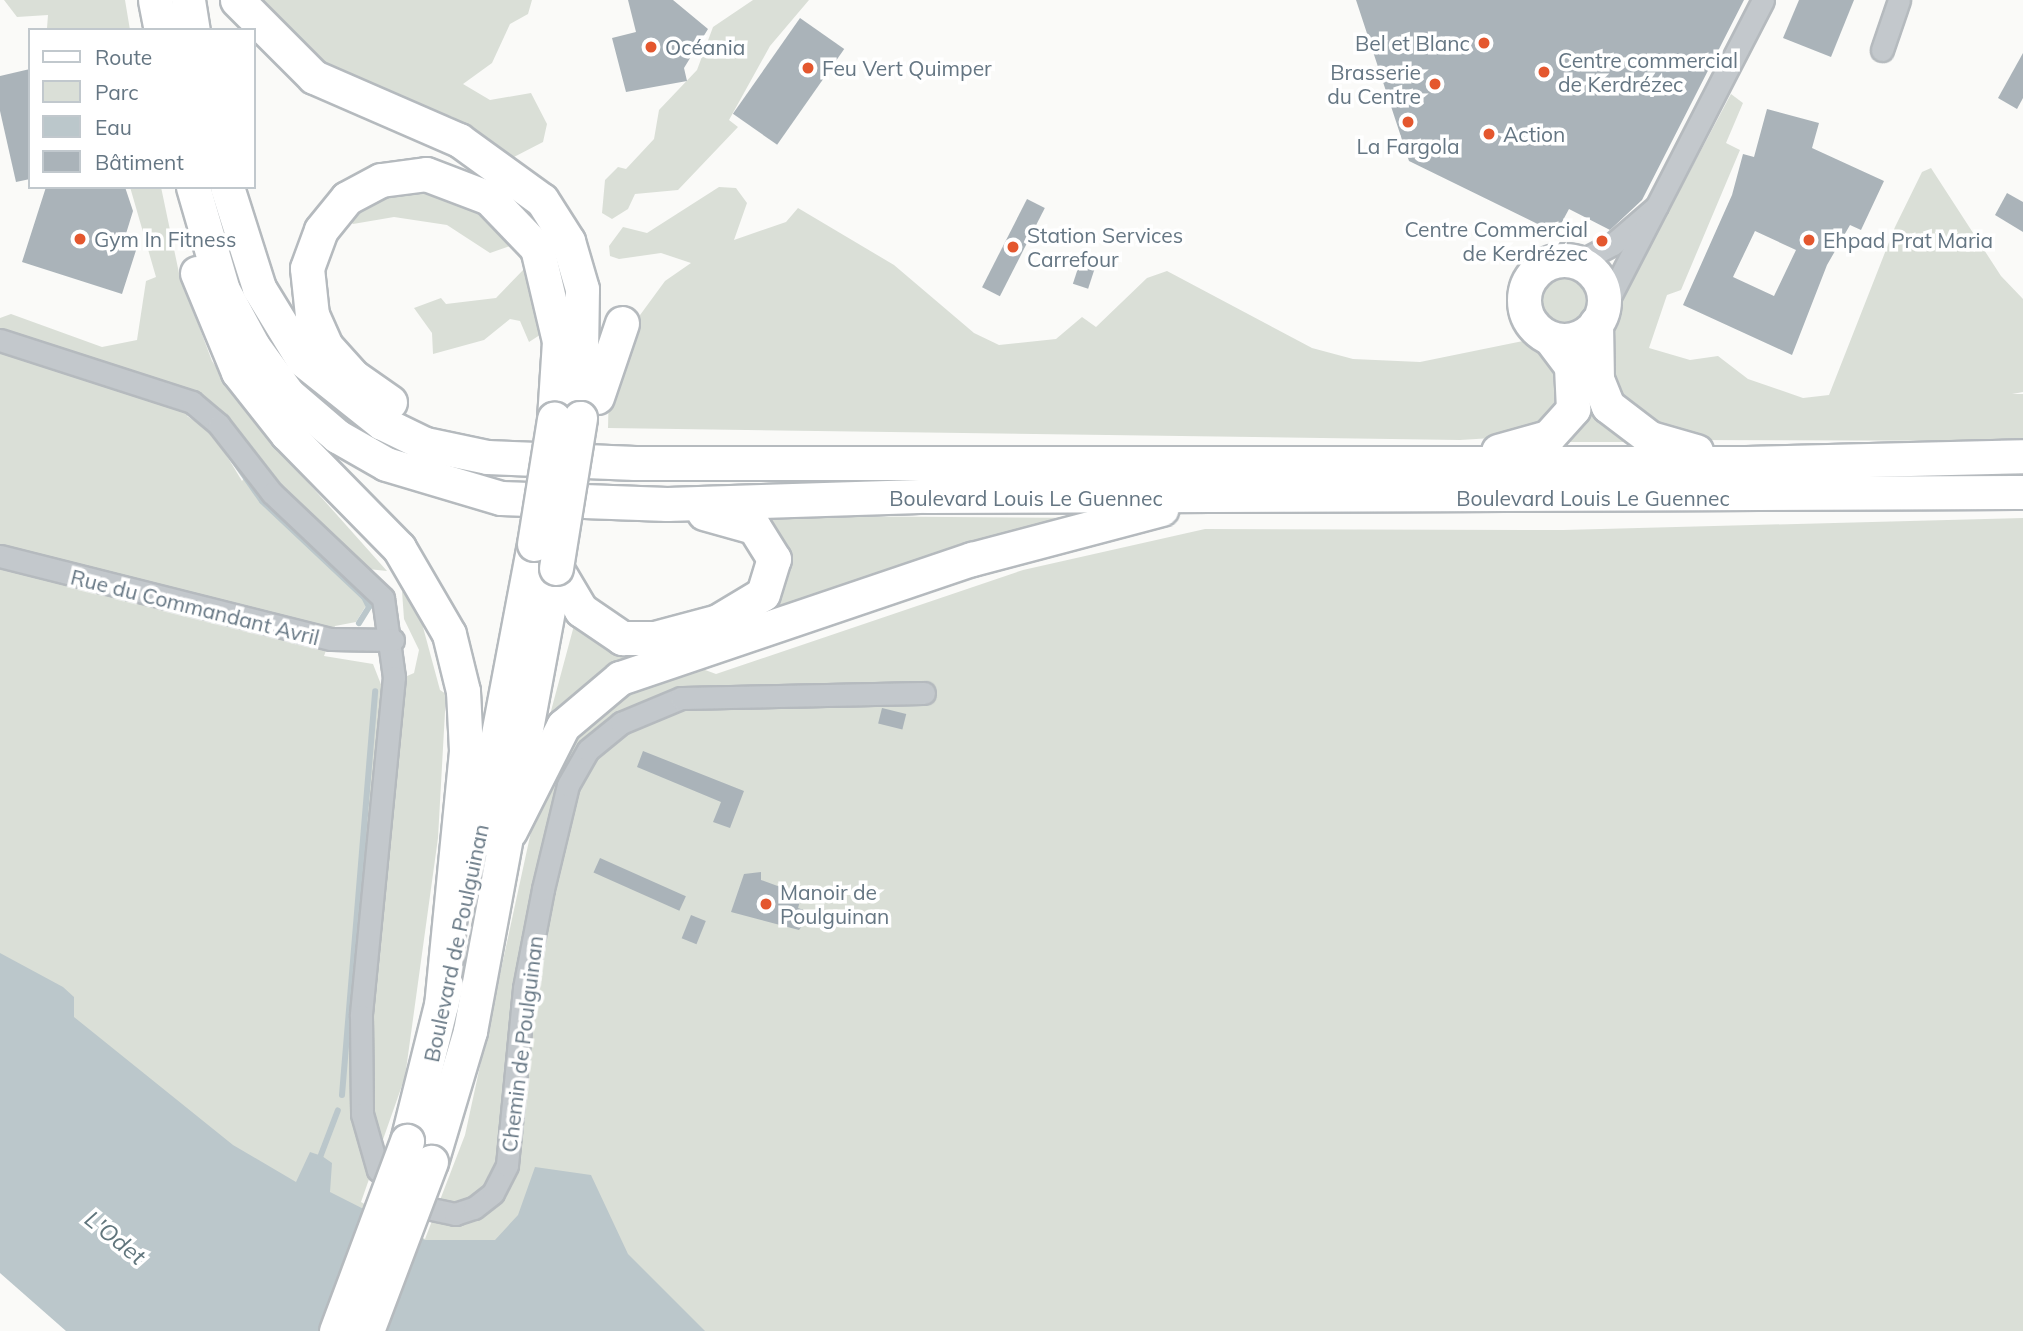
<!DOCTYPE html>
<meta charset="utf-8">
<style>
body{margin:0}
#map{position:relative;width:2023px;height:1331px;overflow:hidden;background:#fafaf8;font-family:Mulish,sans-serif}
div>[style]{position:absolute}
[style*='--x']{left:calc(var(--x)*1px);top:calc(var(--y)*1px);width:calc(var(--w)*1px);rotate:calc(var(--a)*1deg)}
.green>*{inset:0;background:#dadfd7}
.round{border-radius:50%}
.water>*{inset:0;background:#bbc7cb}
.stream>*{height:6px;margin:-3px;padding:0 3px;transform-origin:3px;border-radius:3px;background:#bbc7cb}
.building>*{inset:0;background:#aab3b9;transform-origin:0 0}
.roads{filter:drop-shadow(2px 0 #b5babe) drop-shadow(-2px 0 #b5babe) drop-shadow(0 2px #b5babe) drop-shadow(0 -2px #b5babe)}
.street>*{height:21px;margin:-10.5px;padding:0 10.5px;transform-origin:10.5px;border-radius:10.5px;background:#c3c8cc}
.primary>*{height:33px;margin:-16.5px;padding:0 16.5px;transform-origin:16.5px;border-radius:16.5px;background:#fff}
.primary>.ring{margin:-16.5px;padding:0;box-sizing:content-box;background:none;border:33px solid #fff;border-radius:50%}
.bridges{filter:drop-shadow(2px 0 #b5babe) drop-shadow(-2px 0 #b5babe) drop-shadow(0 2px #b5babe) drop-shadow(0 -2px #b5babe)}
.primary-bridge>*{height:33px;margin:-16.5px;padding:0 16.5px;transform-origin:16.5px;border-radius:16.5px;background:#fff}
.dots>*{width:19px;height:19px;translate:-50% -50%;box-sizing:border-box;border:4px solid #fff;border-radius:50%}
span{translate:-50% -50%;white-space:nowrap;text-align:center;line-height:1.15;-webkit-text-stroke:7px #fff;paint-order:stroke}
.poi-label{font-size:21px;color:#657683}
.right{translate:-100% -50%;text-align:right}
.left{translate:0 -50%;text-align:left}
.street-label{font-size:21px;color:#657683}
.water-label{font-size:23px;color:#60757c;font-style:italic}
.legend{position:absolute;left:28px;top:28px;width:228px;height:161px;box-sizing:border-box;background:#fff;border:2px solid #c1c8cd;margin:0;padding:9px 12px;list-style:none;font-size:21px;color:#657683}
.legend li{display:flex;align-items:center;gap:14px;height:35px}
.legend b{width:35px;border:2px solid #c1c8cd}
</style>
<div id="map">
<div class="green">
<i style="clip-path:polygon(4px 0,125px 0,130px 30px,47px 28px,48px 15px,17px 17px)"></i>
<i style="clip-path:polygon(251px 0,532px 0,528px 14px,510px 24px,492px 63px,463px 84px,490px 100px,531px 93px,547px 124px,543px 142px,512px 158px,453px 117px,371px 90px,324px 67px)"></i>
<i style="clip-path:polygon(753px 0,809px 0,770px 46px,729px 120px,738px 127px,678px 190px,635px 194px,628px 209px,612px 219px,602px 213px,605px 180px,618px 167px,626px 169px,654px 139px,659px 110px,697px 70px,713px 27px)"></i>
<i style="clip-path:polygon(1731px 94px,1743px 103px,1726px 143px,1740px 150px,1681px 290px,1667px 295px,1649px 348px,1690px 360px,1718px 356px,1748px 379px,1803px 398px,1829px 395px,1895px 227px,1922px 172px,1931px 168px,2001px 276px,2023px 299px,2023px 392px,2012px 394px,2023px 394px,2023px 441px,1674px 440px,1609px 392px,1602px 336px)"></i>
<i style="clip-path:polygon(evenodd,130px 187px,161px 187px,179px 273px,212px 361px,255px 423px,387px 571px,368px 569px,334px 537px,326px 556px,365px 588px,367px 604px,356px 622px,335px 626px,324px 656px,373px 664px,382px 687px,414px 673px,419px 650px,404px 619px,402px 591px,420px 616px,440px 690px,446px 694px,438px 838px,405px 1077px,361px 1202px,425px 1239px,465px 1135px,537px 804px,562px 742px,617px 692px,697px 667px,716px 674px,1023px 570px,1205px 529px,1563px 530px,2023px 518px,2023px 1331px,400px 1331px,0 1098px,0 318px,11px 314px,102px 347px,137px 340px,146px 281px,156px 277px,130px 187px,201px 399px,224px 415px,257px 461px,242px 481px,213px 433px,187px 416px,201px 399px)"></i>
<i style="clip-path:polygon(719px 187px,736px 188px,747px 203px,734px 240px,786px 222px,798px 208px,894px 265px,974px 333px,999px 345px,1056px 339px,1082px 317px,1096px 327px,1147px 278px,1167px 271px,1312px 348px,1353px 359px,1420px 362px,1523px 341px,1562px 369px,1562px 415px,1508px 437px,1460px 440px,608px 428px,609px 387px,632px 326px,665px 281px,691px 263px,661px 253px,619px 259px,610px 256px,609px 246px,623px 227px,647px 233px)"></i>
<i style="clip-path:polygon(392px 190px,455px 190px,519px 241px,543px 333px,529px 342px,520px 321px,510px 319px,484px 340px,433px 354px,432px 333px,414px 308px,441px 298px,446px 304px,496px 298px,525px 268px,513px 245px,490px 253px,447px 225px,394px 217px,353px 224px,346px 217px)"></i>
<i class="round" style="left:1536px;top:274px;width:54px;height:54px"></i>
<i style="clip-path:polygon(1589px 383px,1636px 442px,1565px 442px)"></i>
<i style="clip-path:polygon(758px 512px,808px 516px,1097px 518px,912px 574px,548px 722px,576px 618px,597px 636px,769px 602px)"></i>
</div>
<div class="water">
<i style="clip-path:polygon(0 953px,63px 987px,74px 997px,74px 1017px,233px 1145px,296px 1182px,310px 1152px,322px 1156px,332px 1163px,330px 1192px,425px 1240px,495px 1240px,518px 1215px,535px 1167px,591px 1175px,628px 1254px,705px 1331px,66px 1331px,0 1273px)"></i>
</div>
<div class="stream">
<i style="--x:232;--y:458;--w:52;--a:55.1"></i>
<i style="--x:262;--y:501;--w:140;--a:43.3"></i>
<i style="--x:364;--y:597;--w:11;--a:63"></i>
<i style="--x:369;--y:607;--w:19;--a:122"></i>
<i style="--x:342;--y:1095;--w:405;--a:-85.3"></i>
<i style="--x:319;--y:1160;--w:53;--a:-69.2"></i>
</div>
<div class="building">
<i style="clip-path:polygon(628px 0,673px 0,708px 29px,684px 68px,687px 81px,626px 92px,612px 38px,636px 32px)"></i>
<i style="clip-path:polygon(1356px 0,1744px 0,1642px 200px,1610px 230px,1569px 209px,1556px 233px,1409px 161px)"></i>
<i style="clip-path:polygon(1799px 0,1854px 0,1831px 57px,1783px 38px)"></i>
<i style="left:800px;top:18px;width:54px;height:117px;rotate:35deg"></i>
<i style="clip-path:polygon(2023px 53px,2023px 98px,2017px 109px,1998px 98px)"></i>
<i style="clip-path:polygon(30px 69px,30px 179px,16px 182px,0 111px,0 76px)"></i>
<i style="clip-path:polygon(evenodd,1767px 109px,1819px 123px,1812px 148px,1884px 181px,1861px 230px,1850px 225px,1827px 265px,1792px 355px,1683px 305px,1732px 195px,1743px 154px,1754px 157px,1767px 109px,1755px 231px,1796px 250px,1774px 296px,1733px 277px,1755px 231px)"></i>
<i style="clip-path:polygon(46px 187px,125px 187px,133px 211px,125px 237px,139px 241px,122px 294px,22px 262px)"></i>
<i style="clip-path:polygon(2007px 193px,2023px 202px,2023px 232px,1995px 215px)"></i>
<i style="left:1027px;top:199px;width:20px;height:99px;rotate:27deg"></i>
<i style="left:1080px;top:262px;width:16px;height:23px;rotate:18deg"></i>
<i style="left:882px;top:708px;width:25px;height:16px;rotate:14deg"></i>
<i style="clip-path:polygon(643px 751px,744px 791px,730px 828px,713px 822px,721px 802px,637px 767px)"></i>
<i style="left:600px;top:858px;width:94px;height:16px;rotate:24deg"></i>
<i style="clip-path:polygon(761px 872px,761px 880px,802px 895px,798px 908px,812px 913px,799px 930px,731px 912px,744px 874px)"></i>
<i style="left:691px;top:915px;width:16px;height:25px;rotate:22deg"></i>
</div>
<div class="roads">
<div class="street">
<i style="--x:1882;--y:50;--w:53;--a:-71.2"></i>
<i style="--x:1579;--y:262;--w:38;--a:-28"></i>
<i style="--x:1613;--y:244;--w:58;--a:-40.8"></i>
<i style="--x:1601;--y:314;--w:353;--a:-62.7"></i>
<i style="--x:0;--y:340;--w:202;--a:17.9"></i>
<i style="--x:192;--y:402;--w:35;--a:40"></i>
<i style="--x:219;--y:425;--w:86;--a:52.1"></i>
<i style="--x:272;--y:493;--w:153;--a:43.4"></i>
<i style="--x:383;--y:598;--w:80;--a:82.1"></i>
<i style="--x:394;--y:677;--w:341;--a:95.6"></i>
<i style="--x:361;--y:1016;--w:98;--a:89.4"></i>
<i style="--x:362;--y:1114;--w:58;--a:74.1"></i>
<i style="--x:378;--y:1170;--w:57;--a:40.1"></i>
<i style="--x:422;--y:1207;--w:34;--a:12"></i>
<i style="--x:455;--y:1214;--w:20;--a:-18"></i>
<i style="--x:474;--y:1208;--w:24;--a:-38"></i>
<i style="--x:493;--y:1193;--w:31;--a:-63"></i>
<i style="--x:507;--y:1165;--w:178;--a:-84.5"></i>
<i style="--x:524;--y:988;--w:101;--a:-79.1"></i>
<i style="--x:543;--y:889;--w:107;--a:-76.5"></i>
<i style="--x:568;--y:785;--w:40;--a:-60.3"></i>
<i style="--x:588;--y:750;--w:43;--a:-39.3"></i>
<i style="--x:621;--y:723;--w:65;--a:-22.6"></i>
<i style="--x:681;--y:698;--w:243;--a:-1.2"></i>
<i style="--x:0;--y:556;--w:341;--a:14.1"></i>
<i style="--x:331;--y:639;--w:62;--a:0.9"></i>
</div>
<div class="primary">
<i style="--x:155;--y:0;--w:31;--a:79"></i>
<i style="--x:188;--y:0;--w:30;--a:81"></i>
<i style="--x:237;--y:0;--w:109;--a:45"></i>
<i style="--x:314;--y:77;--w:158;--a:23.5"></i>
<i style="--x:459;--y:140;--w:102;--a:35.9"></i>
<i style="--x:542;--y:200;--w:49;--a:57.6"></i>
<i style="--x:568;--y:241;--w:50;--a:73.7"></i>
<i style="--x:582;--y:289;--w:129;--a:90.9"></i>
<i style="--x:193;--y:187;--w:107;--a:73.8"></i>
<i style="--x:223;--y:290;--w:64;--a:61.8"></i>
<i style="--x:253;--y:346;--w:59;--a:53.9"></i>
<i style="--x:288;--y:394;--w:65;--a:40.6"></i>
<i style="--x:337;--y:436;--w:56;--a:29.7"></i>
<i style="--x:386;--y:464;--w:120;--a:16.5"></i>
<i style="--x:501;--y:498;--w:166;--a:2.1"></i>
<i style="--x:667;--y:504;--w:260;--a:-1.8"></i>
<i style="--x:927;--y:496;--w:1096;--a:-0.21"></i>
<i style="--x:227;--y:187;--w:106;--a:72.4"></i>
<i style="--x:259;--y:288;--w:84;--a:58.6"></i>
<i style="--x:303;--y:360;--w:101;--a:38.6"></i>
<i style="--x:382;--y:423;--w:48;--a:26"></i>
<i style="--x:425;--y:444;--w:63;--a:11.8"></i>
<i style="--x:487;--y:457;--w:148;--a:2.3"></i>
<i style="--x:635;--y:463;--w:1111;--a:0"></i>
<i style="--x:1746;--y:463;--w:277;--a:-1.4"></i>
<i class="ring" style="left:1524px;top:260px;width:47px;height:47px"></i>
<i style="--x:197;--y:273;--w:107;--a:67.5"></i>
<i style="--x:238;--y:372;--w:79;--a:51.7"></i>
<i style="--x:287;--y:434;--w:160;--a:45.5"></i>
<i style="--x:399;--y:548;--w:99;--a:59.8"></i>
<i style="--x:449;--y:634;--w:59;--a:76.2"></i>
<i style="--x:463;--y:691;--w:60;--a:87.1"></i>
<i style="--x:466;--y:751;--w:255;--a:95.6"></i>
<i style="--x:1596;--y:323;--w:56;--a:89"></i>
<i style="--x:1597;--y:379;--w:29;--a:68"></i>
<i style="--x:1608;--y:406;--w:53;--a:37.3"></i>
<i style="--x:1650;--y:438;--w:48;--a:15.8"></i>
<i style="--x:597;--y:397;--w:78;--a:-71.3"></i>
<i style="--x:390;--y:402;--w:45;--a:-144.9"></i>
<i style="--x:353;--y:376;--w:40;--a:-132"></i>
<i style="--x:326;--y:346;--w:34;--a:-114"></i>
<i style="--x:312;--y:315;--w:47;--a:-96.1"></i>
<i style="--x:307;--y:268;--w:40;--a:-69.8"></i>
<i style="--x:321;--y:230;--w:41;--a:-50.9"></i>
<i style="--x:347;--y:198;--w:38;--a:-28"></i>
<i style="--x:381;--y:180;--w:45;--a:-7.6"></i>
<i style="--x:426;--y:174;--w:67;--a:20.9"></i>
<i style="--x:489;--y:198;--w:69;--a:46.2"></i>
<i style="--x:537;--y:248;--w:96;--a:76.7"></i>
<i style="--x:559;--y:341;--w:78;--a:93.7"></i>
<i style="--x:1498;--y:451;--w:52;--a:-15.6"></i>
<i style="--x:1548;--y:437;--w:38;--a:-48"></i>
<i style="--x:1573;--y:409;--w:43;--a:-92.7"></i>
<i style="--x:1571;--y:366;--w:35;--a:-127"></i>
<i style="--x:556;--y:568;--w:49;--a:59.2"></i>
<i style="--x:581;--y:610;--w:50;--a:34.3"></i>
<i style="--x:622;--y:638;--w:33;--a:0"></i>
<i style="--x:655;--y:638;--w:65;--a:-15.1"></i>
<i style="--x:718;--y:621;--w:52;--a:-31"></i>
<i style="--x:763;--y:594;--w:37;--a:-73"></i>
<i style="--x:774;--y:559;--w:38;--a:-122"></i>
<i style="--x:754;--y:527;--w:52;--a:-164.4"></i>
<i style="--x:510;--y:831;--w:118;--a:-63.2"></i>
<i style="--x:563;--y:726;--w:75;--a:-40.1"></i>
<i style="--x:620;--y:678;--w:372;--a:-18.7"></i>
<i style="--x:972;--y:559;--w:196;--a:-14.8"></i>
<i style="--x:478;--y:840;--w:301;--a:-79.3"></i>
<i style="--x:407;--y:1141;--w:161;--a:-76"></i>
<i style="--x:431;--y:1162;--w:137;--a:-73.4"></i>
<i style="--x:470;--y:1031;--w:471;--a:-79.5"></i>
</div>
</div>
<div class="bridges">
<div class="primary-bridge">
<i style="--x:534;--y:544;--w:127;--a:-80.9"></i>
<i style="--x:556;--y:568;--w:152;--a:-80.9"></i>
<i style="--x:336;--y:1331;--w:203;--a:-69.5"></i>
<i style="--x:367;--y:1331;--w:181;--a:-69.3"></i>
</div>
</div>
<div class="dots">
<i style="left:1484px;top:43px;background:#e4572e"></i>
<i style="left:651px;top:47px;background:#e4572e"></i>
<i style="left:808px;top:68px;background:#e4572e"></i>
<i style="left:1544px;top:72px;background:#e4572e"></i>
<i style="left:1435px;top:84px;background:#e4572e"></i>
<i style="left:1408px;top:122px;background:#e4572e"></i>
<i style="left:1489px;top:134px;background:#e4572e"></i>
<i style="left:80px;top:239px;background:#e4572e"></i>
<i style="left:1809px;top:240px;background:#e4572e"></i>
<i style="left:1602px;top:241px;background:#e4572e"></i>
<i style="left:1013px;top:247px;background:#e4572e"></i>
<i style="left:766px;top:904px;background:#e4572e"></i>
</div>
<div class="poi-label">
<span class="right" style="left:1470px;top:43px">Bel et Blanc</span>
<span class="left" style="left:665px;top:47px">Océania</span>
<span class="left" style="left:1558px;top:72px">Centre commercial<br>de Kerdrézec</span>
<span class="left" style="left:822px;top:68px">Feu Vert Quimper</span>
<span class="right" style="left:1421px;top:84px">Brasserie<br>du Centre</span>
<span class="left" style="left:1503px;top:134px">Action</span>
<span style="left:1408px;top:146px">La Fargola</span>
<span class="right" style="left:1588px;top:241px">Centre Commercial<br>de Kerdrézec</span>
<span class="left" style="left:1027px;top:247px">Station Services<br>Carrefour</span>
<span class="left" style="left:94px;top:239px">Gym In Fitness</span>
<span class="left" style="left:1823px;top:240px">Ehpad Prat Maria</span>
<span class="left" style="left:780px;top:904px">Manoir de<br>Poulguinan</span>
</div>
<div class="street-label">
<span style="left:1026px;top:498px">Boulevard Louis Le Guennec</span>
<span style="left:1593px;top:498px">Boulevard Louis Le Guennec</span>
<span style="left:195px;top:607px;rotate:14deg">Rue du Commandant Avril</span>
<span style="left:456px;top:943px;rotate:-78deg">Boulevard de Poulguinan</span>
<span style="left:522px;top:1044px;rotate:-83deg">Chemin de Poulguinan</span>
</div>
<div class="water-label">
<span style="left:115px;top:1238px;rotate:39deg">L'Odet</span>
</div>
<ul class="legend">
<li><b style="height:9px;background:#fff"></b>Route</li>
<li><b style="height:19px;background:#dadfd7"></b>Parc</li>
<li><b style="height:19px;background:#bbc7cb"></b>Eau</li>
<li><b style="height:19px;background:#aab3b9"></b>Bâtiment</li>
</ul>
</div>
